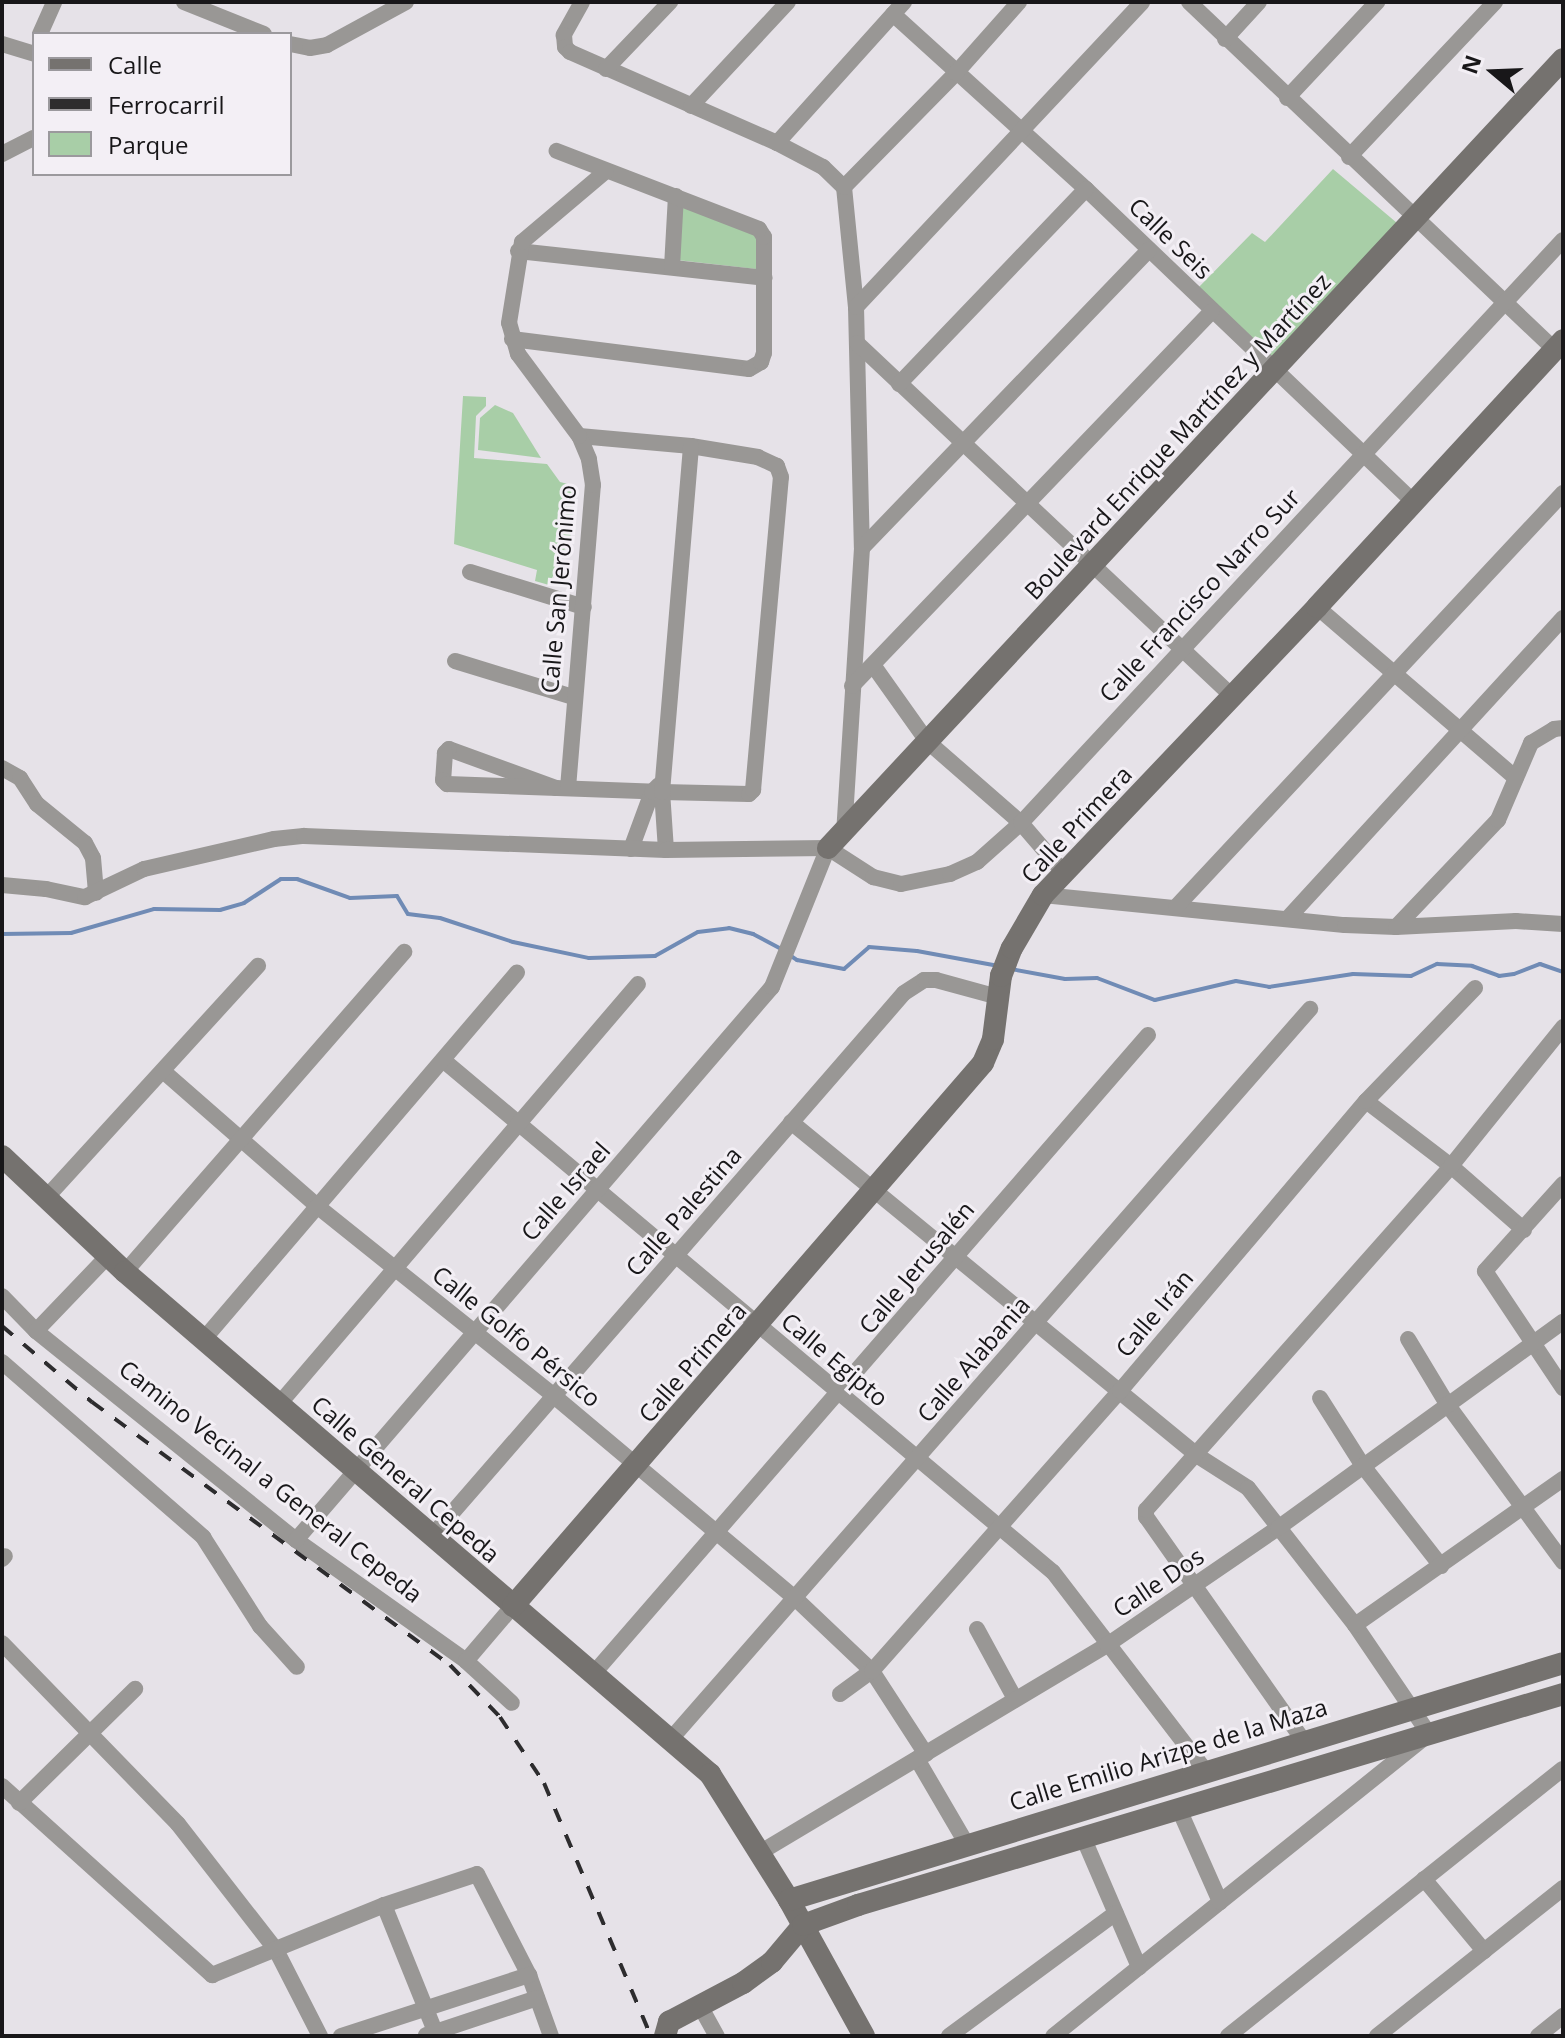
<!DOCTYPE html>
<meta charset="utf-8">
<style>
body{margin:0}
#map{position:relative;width:1565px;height:2038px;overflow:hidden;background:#e6e2e8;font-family:"Open Sans",sans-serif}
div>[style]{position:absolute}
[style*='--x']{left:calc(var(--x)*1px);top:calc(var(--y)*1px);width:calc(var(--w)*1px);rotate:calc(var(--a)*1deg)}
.green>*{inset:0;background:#a8cea7}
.stream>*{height:4px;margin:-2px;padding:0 2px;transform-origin:2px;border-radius:2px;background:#708bb5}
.street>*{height:16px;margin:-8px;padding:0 8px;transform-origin:8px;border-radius:8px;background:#999795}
.secondary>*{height:22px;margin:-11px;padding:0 11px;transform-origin:11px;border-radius:11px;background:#75726f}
.rail>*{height:4px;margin-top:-2px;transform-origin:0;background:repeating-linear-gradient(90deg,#2d2c2e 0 14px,transparent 0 28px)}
span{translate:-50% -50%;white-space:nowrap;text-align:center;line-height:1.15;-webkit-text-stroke:6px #f3eff5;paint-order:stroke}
.street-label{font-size:24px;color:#181719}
.frame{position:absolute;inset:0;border:4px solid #181719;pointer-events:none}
.legend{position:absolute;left:32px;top:32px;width:260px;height:144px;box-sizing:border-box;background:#f3eff5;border:2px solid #9b999d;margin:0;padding:10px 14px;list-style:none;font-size:24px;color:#181719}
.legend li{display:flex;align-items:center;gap:16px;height:40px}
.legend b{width:40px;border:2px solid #9b999d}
.north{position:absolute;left:1453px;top:32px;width:80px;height:80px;-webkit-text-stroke:6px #f3eff5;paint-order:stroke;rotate:289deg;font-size:22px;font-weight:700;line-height:32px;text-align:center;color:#181719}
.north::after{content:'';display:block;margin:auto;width:28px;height:36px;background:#181719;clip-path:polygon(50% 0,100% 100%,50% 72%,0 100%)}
</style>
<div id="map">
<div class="green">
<i style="clip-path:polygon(1333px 169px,1397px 223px,1271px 357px,1197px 289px,1252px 233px,1265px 242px)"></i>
<i style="clip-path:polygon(680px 206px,758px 234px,756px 269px,677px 260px)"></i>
<i style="clip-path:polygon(463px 396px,486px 397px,486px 406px,476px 416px,474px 458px,547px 464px,560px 482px,572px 485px,573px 530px,549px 585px,535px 581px,537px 570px,454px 544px)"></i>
<i style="clip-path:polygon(495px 405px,513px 413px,541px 458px,478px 450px,480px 418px)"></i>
</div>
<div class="stream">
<i style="--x:2;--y:934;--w:69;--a:-0.8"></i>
<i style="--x:71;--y:933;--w:86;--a:-16.1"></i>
<i style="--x:154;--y:909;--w:66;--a:0.9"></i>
<i style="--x:220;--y:910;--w:25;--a:-16"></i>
<i style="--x:244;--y:903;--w:44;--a:-33"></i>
<i style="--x:281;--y:879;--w:16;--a:0"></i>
<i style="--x:297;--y:879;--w:56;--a:19.7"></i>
<i style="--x:350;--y:898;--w:47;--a:-2.4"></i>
<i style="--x:397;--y:896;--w:21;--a:59"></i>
<i style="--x:408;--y:914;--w:32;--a:7"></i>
<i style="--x:440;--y:918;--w:77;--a:18.2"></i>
<i style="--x:513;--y:942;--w:78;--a:11.9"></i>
<i style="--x:589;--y:958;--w:66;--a:-1.7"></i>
<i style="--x:655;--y:956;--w:49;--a:-29.2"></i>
<i style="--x:698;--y:932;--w:31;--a:-7"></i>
<i style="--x:729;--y:928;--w:25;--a:14"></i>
<i style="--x:753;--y:934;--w:32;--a:28"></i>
<i style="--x:788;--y:954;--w:11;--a:34"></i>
<i style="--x:797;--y:960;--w:48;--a:10.8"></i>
<i style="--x:844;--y:969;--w:33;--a:-41"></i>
<i style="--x:869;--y:947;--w:48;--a:4.8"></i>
<i style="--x:917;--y:951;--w:83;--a:10.4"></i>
<i style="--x:1011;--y:969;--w:55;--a:10.5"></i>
<i style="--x:1065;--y:979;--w:32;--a:-2"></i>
<i style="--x:1097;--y:978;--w:62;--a:20.8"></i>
<i style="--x:1155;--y:1000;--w:83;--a:-13.2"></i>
<i style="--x:1236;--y:981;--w:34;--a:10"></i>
<i style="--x:1269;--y:987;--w:85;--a:-8.8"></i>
<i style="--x:1353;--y:974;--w:58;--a:2"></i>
<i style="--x:1411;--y:976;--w:29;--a:-25"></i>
<i style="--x:1437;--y:964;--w:35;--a:3"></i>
<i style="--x:1472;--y:966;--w:29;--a:20"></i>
<i style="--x:1499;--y:976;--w:15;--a:-8"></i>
<i style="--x:1514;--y:974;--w:28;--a:-21"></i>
<i style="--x:1540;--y:964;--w:24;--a:19"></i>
</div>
<div class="street">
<i style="--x:184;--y:2;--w:86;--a:21.8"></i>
<i style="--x:582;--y:2;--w:38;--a:119"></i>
<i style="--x:564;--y:35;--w:12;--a:85"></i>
<i style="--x:565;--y:47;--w:7;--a:45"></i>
<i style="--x:570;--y:52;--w:226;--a:23.7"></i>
<i style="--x:777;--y:143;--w:52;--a:27.6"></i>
<i style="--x:823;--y:167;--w:29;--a:44"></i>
<i style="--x:844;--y:187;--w:121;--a:84.3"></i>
<i style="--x:856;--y:307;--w:241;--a:88.6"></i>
<i style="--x:862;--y:548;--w:284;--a:93.6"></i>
<i style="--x:1189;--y:2;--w:504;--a:43.55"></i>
<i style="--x:893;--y:14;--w:261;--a:42.2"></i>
<i style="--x:1086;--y:189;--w:451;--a:43.7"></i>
<i style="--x:40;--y:34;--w:35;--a:-66"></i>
<i style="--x:1225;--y:39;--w:50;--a:-47.4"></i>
<i style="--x:2;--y:44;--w:34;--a:17"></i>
<i style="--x:290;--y:44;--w:20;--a:11"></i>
<i style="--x:310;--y:48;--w:17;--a:-10"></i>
<i style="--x:327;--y:45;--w:90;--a:-28.6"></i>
<i style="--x:606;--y:69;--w:93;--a:-46.3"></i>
<i style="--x:1287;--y:98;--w:132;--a:-46.8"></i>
<i style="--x:691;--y:106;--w:142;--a:-47"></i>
<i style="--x:777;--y:143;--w:190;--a:-48"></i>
<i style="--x:2;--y:154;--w:36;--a:-27"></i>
<i style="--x:1349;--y:157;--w:213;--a:-46.7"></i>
<i style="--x:844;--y:187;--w:160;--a:-45.5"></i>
<i style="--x:956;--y:73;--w:95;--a:-48.4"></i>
<i style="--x:518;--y:251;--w:248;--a:6.2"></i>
<i style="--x:672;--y:267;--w:71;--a:-86.8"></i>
<i style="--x:856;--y:307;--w:418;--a:-46.8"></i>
<i style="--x:512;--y:339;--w:239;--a:7.2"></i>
<i style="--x:749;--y:369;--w:14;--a:-30"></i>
<i style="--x:761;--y:362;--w:9;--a:-72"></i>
<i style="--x:764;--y:353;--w:116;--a:-90"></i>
<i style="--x:764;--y:237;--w:9;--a:-122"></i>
<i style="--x:759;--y:229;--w:217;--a:-158.9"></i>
<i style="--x:857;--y:343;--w:515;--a:43.27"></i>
<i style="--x:899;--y:384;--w:270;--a:-46.2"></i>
<i style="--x:862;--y:548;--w:414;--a:-46.1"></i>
<i style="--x:470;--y:572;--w:119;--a:17.1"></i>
<i style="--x:1317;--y:607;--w:262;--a:40.7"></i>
<i style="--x:455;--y:661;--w:123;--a:17"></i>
<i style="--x:873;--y:665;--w:93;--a:54.6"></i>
<i style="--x:927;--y:741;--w:125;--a:41.1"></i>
<i style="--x:1021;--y:823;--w:66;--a:49.3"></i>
<i style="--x:852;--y:686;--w:520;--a:-46.17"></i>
<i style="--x:2;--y:768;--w:21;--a:29"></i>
<i style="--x:20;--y:778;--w:31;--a:57"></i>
<i style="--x:37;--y:804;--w:62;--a:39.1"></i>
<i style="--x:85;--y:843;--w:17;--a:62"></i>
<i style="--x:93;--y:858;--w:35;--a:85"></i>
<i style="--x:556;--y:788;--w:114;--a:-160"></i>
<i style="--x:449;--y:749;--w:6;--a:135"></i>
<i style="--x:445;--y:753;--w:27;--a:94"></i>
<i style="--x:443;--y:780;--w:6;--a:45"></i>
<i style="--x:447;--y:784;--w:215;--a:2.1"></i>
<i style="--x:662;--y:792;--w:87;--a:1.3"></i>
<i style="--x:749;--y:794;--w:6;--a:-45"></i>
<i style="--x:753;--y:790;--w:314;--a:-84.9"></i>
<i style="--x:781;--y:477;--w:12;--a:-110"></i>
<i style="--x:777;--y:466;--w:21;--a:-155"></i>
<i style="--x:758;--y:457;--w:68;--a:-170.7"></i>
<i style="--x:691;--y:446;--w:112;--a:-174.9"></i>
<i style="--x:568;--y:788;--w:304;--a:-85.3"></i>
<i style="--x:593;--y:485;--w:26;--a:-99"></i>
<i style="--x:589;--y:459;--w:25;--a:-113"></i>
<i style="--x:579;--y:436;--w:102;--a:-126.6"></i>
<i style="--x:518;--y:354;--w:32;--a:-106"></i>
<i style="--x:509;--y:323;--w:82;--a:-80.9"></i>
<i style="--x:522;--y:242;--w:110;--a:-40.2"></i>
<i style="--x:828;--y:848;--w:54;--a:32.8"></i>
<i style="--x:873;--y:877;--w:29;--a:14"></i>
<i style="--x:901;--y:884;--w:50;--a:-11.5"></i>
<i style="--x:950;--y:874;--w:30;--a:-24"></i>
<i style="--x:977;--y:862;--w:59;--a:-41.6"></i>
<i style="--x:1021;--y:823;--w:796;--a:-47.09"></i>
<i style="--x:631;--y:849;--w:61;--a:-69.8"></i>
<i style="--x:652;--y:792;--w:10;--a:-45"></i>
<i style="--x:666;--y:850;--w:58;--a:-93.9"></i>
<i style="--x:662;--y:792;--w:347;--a:-85.2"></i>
<i style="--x:2;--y:885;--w:44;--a:5.2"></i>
<i style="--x:46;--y:889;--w:40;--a:12"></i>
<i style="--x:85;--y:897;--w:65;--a:-25.4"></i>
<i style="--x:144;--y:869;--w:133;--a:-13"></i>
<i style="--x:274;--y:839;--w:30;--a:-6"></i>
<i style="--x:304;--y:836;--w:362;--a:2.2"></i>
<i style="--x:666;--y:850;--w:162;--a:-0.7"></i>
<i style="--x:1043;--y:895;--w:303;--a:5.7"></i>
<i style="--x:1345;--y:925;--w:51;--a:2.2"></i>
<i style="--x:1396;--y:927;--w:120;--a:-2.9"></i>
<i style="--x:1516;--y:921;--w:47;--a:3.7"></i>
<i style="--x:1176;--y:907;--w:567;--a:-46.93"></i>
<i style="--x:1289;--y:917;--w:406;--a:-47.5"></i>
<i style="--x:1396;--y:927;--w:148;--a:-46.4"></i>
<i style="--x:1498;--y:820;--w:84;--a:-66.8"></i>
<i style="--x:1531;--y:743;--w:27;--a:-31"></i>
<i style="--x:1554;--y:729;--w:9;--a:-6"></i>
<i style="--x:443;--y:1060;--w:796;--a:40.01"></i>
<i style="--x:1053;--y:1572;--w:250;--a:52.5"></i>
<i style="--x:163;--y:1071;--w:205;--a:41.2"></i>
<i style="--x:317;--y:1206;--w:304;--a:38.7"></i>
<i style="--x:554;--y:1396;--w:316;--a:40"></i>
<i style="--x:796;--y:1599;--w:105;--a:43.5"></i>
<i style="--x:872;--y:1671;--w:99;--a:57"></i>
<i style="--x:1366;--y:1101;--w:107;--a:37.4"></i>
<i style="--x:1451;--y:1166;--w:97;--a:41.2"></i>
<i style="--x:791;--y:1122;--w:527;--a:39.37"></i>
<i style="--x:1198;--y:1456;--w:59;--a:32.6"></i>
<i style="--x:1248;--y:1488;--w:174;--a:52"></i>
<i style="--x:1355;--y:1625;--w:132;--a:55.8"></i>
<i style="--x:1429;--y:1734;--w:482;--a:141.2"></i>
<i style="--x:1563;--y:1184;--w:117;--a:131.9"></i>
<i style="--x:1485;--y:1271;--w:141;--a:56.3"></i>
<i style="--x:45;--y:1199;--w:316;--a:-47.6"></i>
<i style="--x:125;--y:1272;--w:425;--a:-48.9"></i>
<i style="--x:2;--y:1296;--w:49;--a:45.8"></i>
<i style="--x:36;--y:1331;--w:334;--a:38.8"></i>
<i style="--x:296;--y:1540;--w:209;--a:35.4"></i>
<i style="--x:466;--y:1661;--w:62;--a:42.4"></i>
<i style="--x:36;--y:1331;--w:103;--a:-46.2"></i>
<i style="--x:204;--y:1339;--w:482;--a:-49.5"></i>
<i style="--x:1408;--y:1339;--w:76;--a:59"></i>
<i style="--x:1447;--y:1404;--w:196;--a:53.7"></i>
<i style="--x:2;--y:1362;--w:267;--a:41"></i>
<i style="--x:203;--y:1537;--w:106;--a:57.4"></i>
<i style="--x:260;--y:1626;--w:55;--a:47.9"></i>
<i style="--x:1320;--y:1398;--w:80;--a:57.7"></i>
<i style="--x:1363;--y:1466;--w:127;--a:52"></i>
<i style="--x:280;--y:1403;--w:551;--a:-49.49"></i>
<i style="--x:432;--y:1536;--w:719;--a:-49"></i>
<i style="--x:904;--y:993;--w:24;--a:-33"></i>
<i style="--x:924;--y:980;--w:12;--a:0"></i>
<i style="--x:936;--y:980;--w:64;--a:15.3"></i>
<i style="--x:296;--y:1540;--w:730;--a:-49.28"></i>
<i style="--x:772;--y:987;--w:150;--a:-68.1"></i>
<i style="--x:2;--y:1559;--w:4;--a:-45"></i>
<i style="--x:1355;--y:1625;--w:254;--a:-35.1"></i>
<i style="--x:977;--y:1629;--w:80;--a:61.5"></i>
<i style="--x:2;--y:1643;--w:252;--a:45.8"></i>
<i style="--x:178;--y:1824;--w:160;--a:52.1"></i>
<i style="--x:276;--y:1950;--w:97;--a:62.9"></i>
<i style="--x:466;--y:1661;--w:72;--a:-49.5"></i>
<i style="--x:594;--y:1673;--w:845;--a:-49.03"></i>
<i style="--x:840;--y:1694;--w:39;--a:-36"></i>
<i style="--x:872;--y:1671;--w:374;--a:-48.5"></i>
<i style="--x:1120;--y:1391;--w:380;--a:-49.7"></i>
<i style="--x:1366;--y:1101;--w:157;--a:-46"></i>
<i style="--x:670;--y:1740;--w:972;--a:-48.8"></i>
<i style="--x:1303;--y:1740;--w:273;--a:-125.1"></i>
<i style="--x:1146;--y:1517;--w:7;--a:-90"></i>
<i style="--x:1146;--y:1510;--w:460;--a:-48.4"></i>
<i style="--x:1451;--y:1166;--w:179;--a:-51.1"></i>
<i style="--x:917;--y:1759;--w:97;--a:59.7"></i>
<i style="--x:2;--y:1786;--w:283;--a:42"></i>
<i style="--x:212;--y:1975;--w:186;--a:-22.1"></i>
<i style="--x:384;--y:1905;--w:98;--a:-18.4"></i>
<i style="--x:477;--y:1874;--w:114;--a:62.8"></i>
<i style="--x:529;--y:1975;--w:65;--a:70.2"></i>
<i style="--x:19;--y:1803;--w:163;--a:-44.5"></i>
<i style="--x:1178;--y:1807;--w:104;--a:66.1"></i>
<i style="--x:1083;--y:1837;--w:142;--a:66.7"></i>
<i style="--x:761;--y:1852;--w:403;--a:-30.9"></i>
<i style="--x:1107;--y:1645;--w:207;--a:-34.4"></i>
<i style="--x:1278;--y:1528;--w:352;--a:-35.9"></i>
<i style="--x:1424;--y:1879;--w:94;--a:50.2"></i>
<i style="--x:384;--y:1905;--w:141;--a:68"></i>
<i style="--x:699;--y:2004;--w:37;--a:61"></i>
<i style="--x:426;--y:2035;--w:117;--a:-18.4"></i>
<i style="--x:341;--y:2036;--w:198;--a:-18"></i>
<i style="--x:949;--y:2036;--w:207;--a:-36.4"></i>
<i style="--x:1228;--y:2036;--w:428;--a:-38.6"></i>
<i style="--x:1377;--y:2036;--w:238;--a:-38.5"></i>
<i style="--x:1538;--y:2036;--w:32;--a:-39"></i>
</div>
<div class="secondary">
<i style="--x:828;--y:848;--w:1078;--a:-47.03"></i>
<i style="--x:2;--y:1156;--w:169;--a:43.3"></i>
<i style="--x:125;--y:1272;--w:771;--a:40.63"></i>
<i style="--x:710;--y:1774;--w:149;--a:57.9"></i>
<i style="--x:789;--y:1900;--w:155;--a:61.1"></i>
<i style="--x:513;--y:1606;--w:718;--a:-49.12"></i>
<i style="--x:983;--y:1063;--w:26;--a:-67"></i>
<i style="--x:993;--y:1039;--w:64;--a:-82.8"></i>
<i style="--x:1001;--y:976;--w:30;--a:-69"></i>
<i style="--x:1012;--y:948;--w:61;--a:-59.7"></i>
<i style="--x:1043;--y:895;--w:398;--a:-46.4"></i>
<i style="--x:1317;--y:607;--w:363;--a:-47.3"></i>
<i style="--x:789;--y:1900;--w:809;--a:-17.02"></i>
<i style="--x:665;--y:2036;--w:15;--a:-74"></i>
<i style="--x:669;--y:2022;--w:84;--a:-27.8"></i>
<i style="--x:743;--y:1983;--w:36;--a:-36"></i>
<i style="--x:772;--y:1962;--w:48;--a:-50"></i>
<i style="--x:803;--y:1925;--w:59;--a:-20"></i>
<i style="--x:858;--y:1905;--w:736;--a:-16.66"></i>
</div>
<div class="rail">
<i style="--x:2;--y:1326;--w:118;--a:40.2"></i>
<i style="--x:92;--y:1402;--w:444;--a:36.3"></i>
<i style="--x:450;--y:1665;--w:72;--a:46.1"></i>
<i style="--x:500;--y:1717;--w:79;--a:56.3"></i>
<i style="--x:544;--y:1783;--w:275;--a:67.1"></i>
</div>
<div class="street-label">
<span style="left:1171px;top:238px;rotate:44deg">Calle Seis</span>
<span style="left:1177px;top:436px;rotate:-47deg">Boulevard Enrique Martínez y Martínez</span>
<span style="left:558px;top:589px;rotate:-85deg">Calle San Jerónimo</span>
<span style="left:1199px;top:595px;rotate:-47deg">Calle Francisco Narro Sur</span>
<span style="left:1076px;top:824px;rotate:-47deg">Calle Primera</span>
<span style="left:565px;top:1191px;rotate:-49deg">Calle Israel</span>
<span style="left:683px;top:1211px;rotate:-49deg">Calle Palestina</span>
<span style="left:916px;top:1267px;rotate:-50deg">Calle Jerusalén</span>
<span style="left:1154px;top:1313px;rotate:-50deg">Calle Irán</span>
<span style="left:517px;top:1336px;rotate:39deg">Calle Golfo Pérsico</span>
<span style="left:835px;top:1359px;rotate:40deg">Calle Egipto</span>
<span style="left:973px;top:1359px;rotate:-49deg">Calle Alabania</span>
<span style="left:692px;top:1362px;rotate:-49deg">Calle Primera</span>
<span style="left:406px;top:1479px;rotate:41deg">Calle General Cepeda</span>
<span style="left:271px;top:1481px;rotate:38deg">Camino Vecinal a General Cepeda</span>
<span style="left:1158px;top:1582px;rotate:-34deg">Calle Dos</span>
<span style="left:1168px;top:1754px;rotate:-17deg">Calle Emilio Arizpe de la Maza</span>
</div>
<div class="frame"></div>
<ul class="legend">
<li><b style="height:10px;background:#75726f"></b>Calle</li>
<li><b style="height:10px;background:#2d2c2e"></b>Ferrocarril</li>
<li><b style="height:22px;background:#a8cea7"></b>Parque</li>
</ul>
<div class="north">N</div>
</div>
